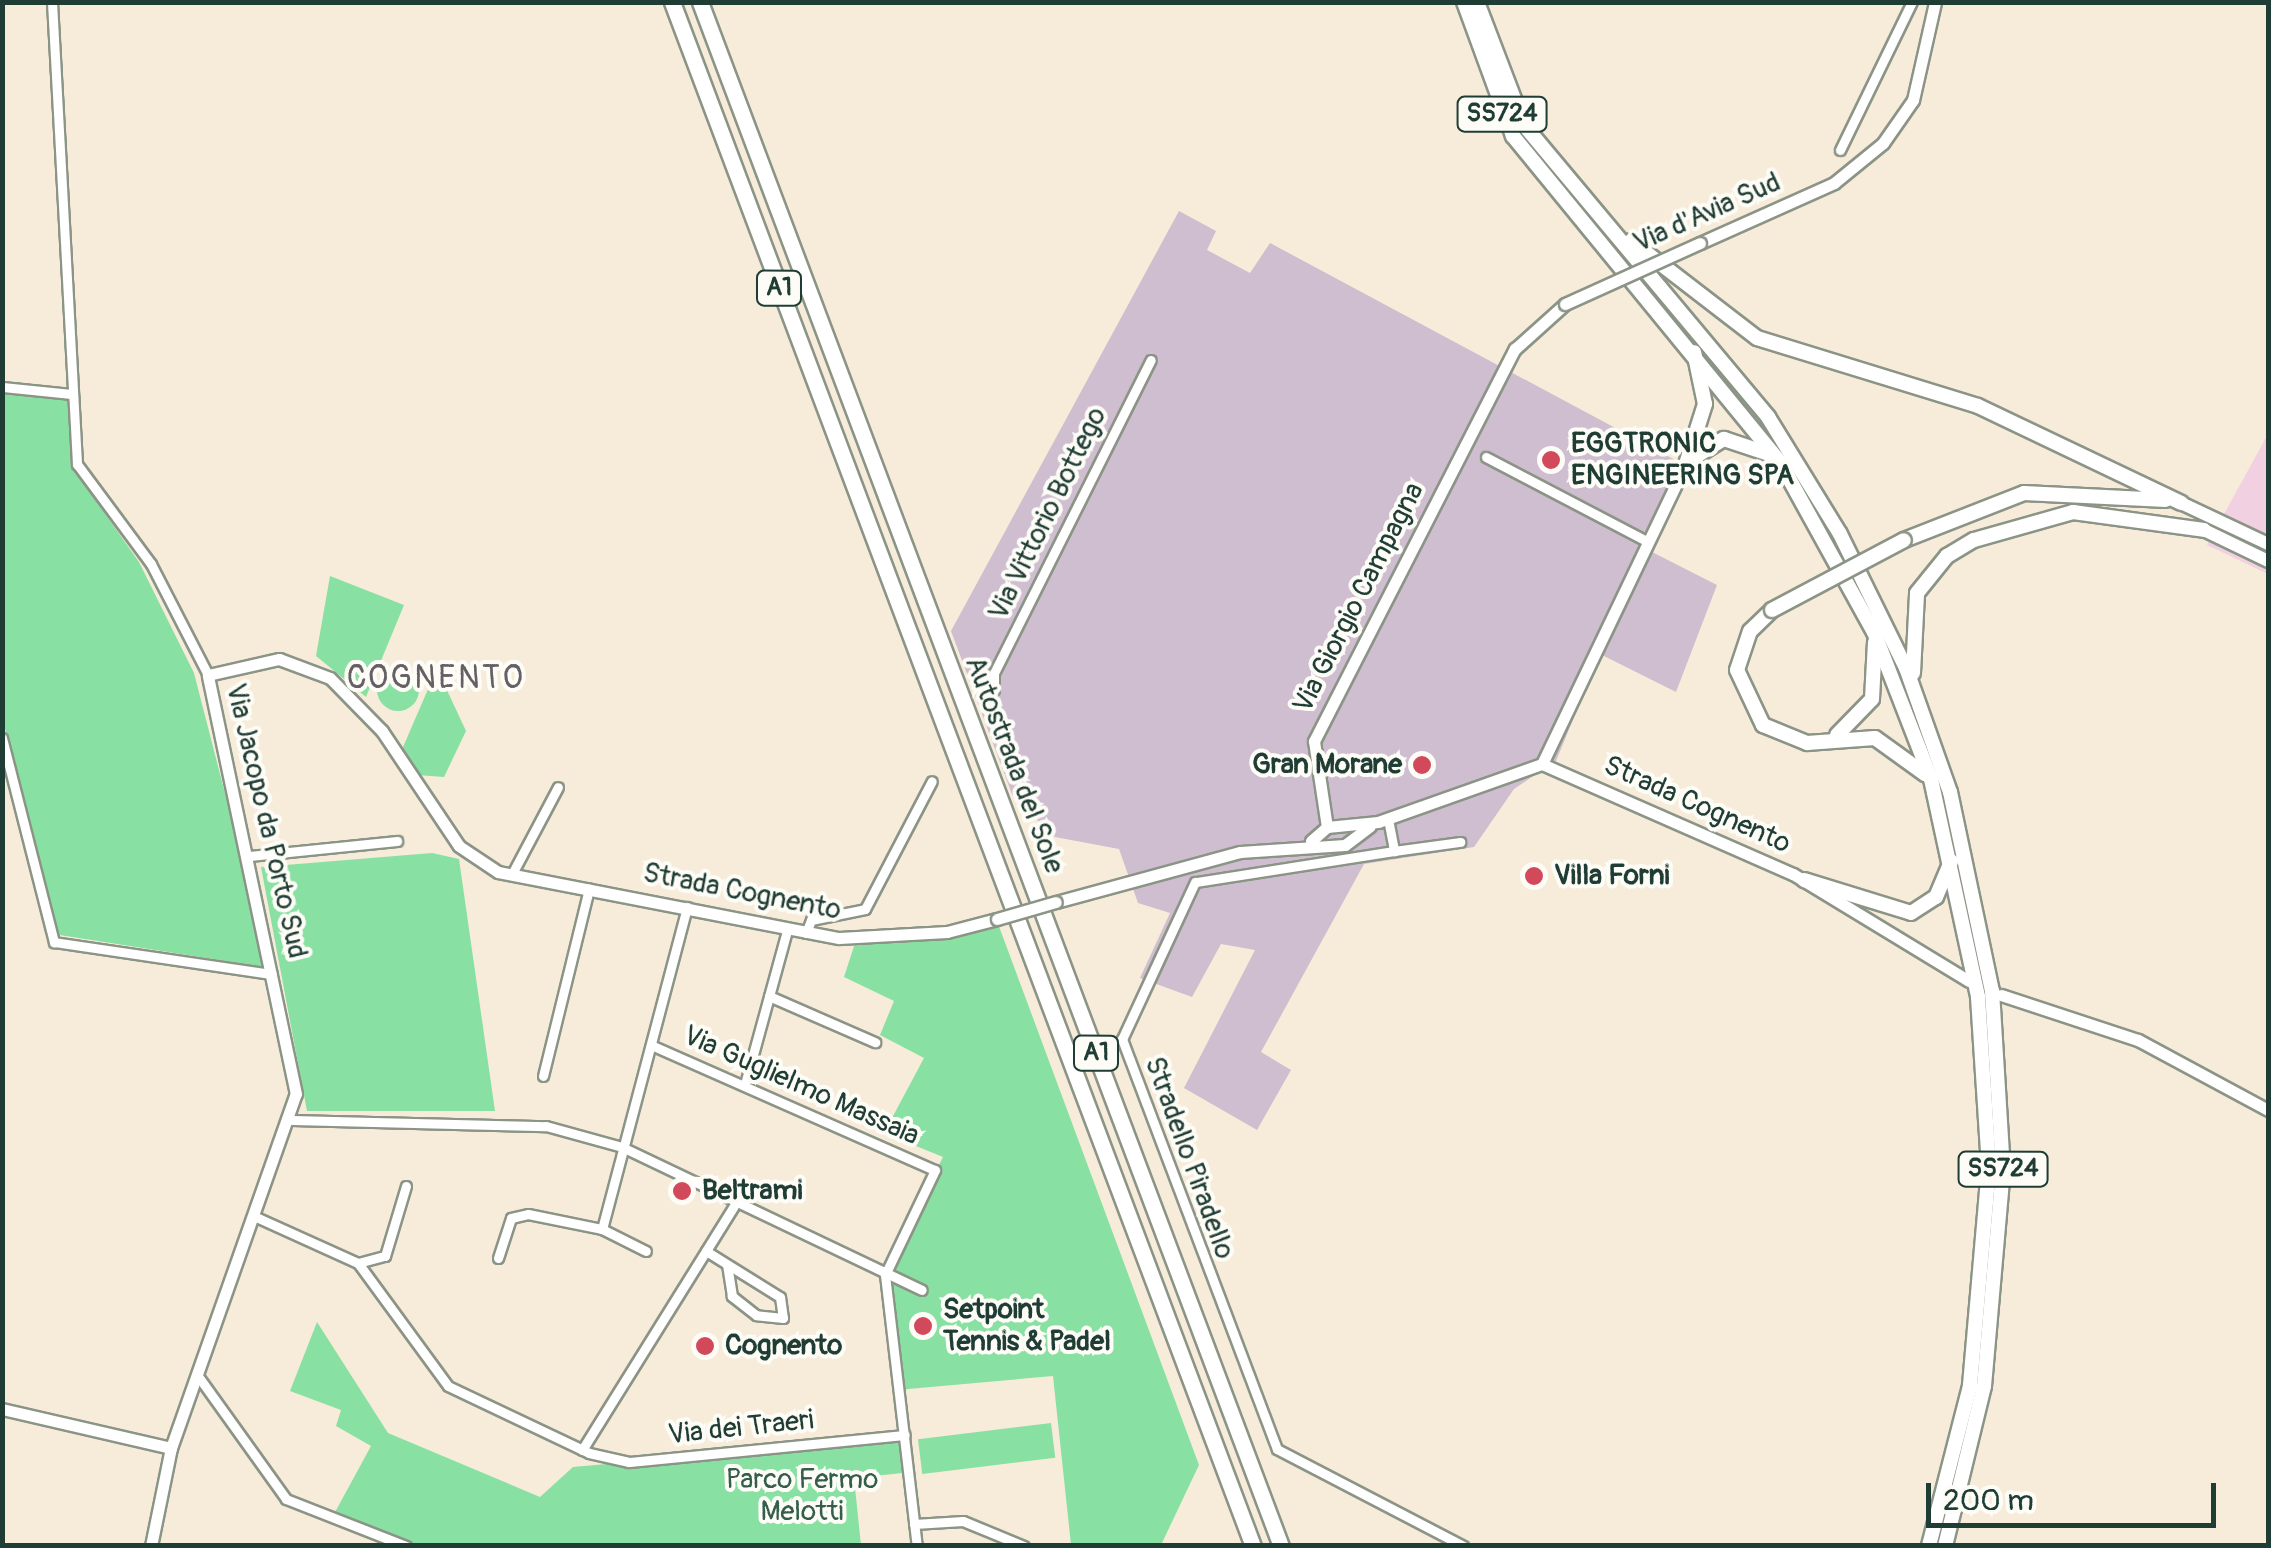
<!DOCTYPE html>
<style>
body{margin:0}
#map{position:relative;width:2271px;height:1548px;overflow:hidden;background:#f7ecd9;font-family:Pangolin,sans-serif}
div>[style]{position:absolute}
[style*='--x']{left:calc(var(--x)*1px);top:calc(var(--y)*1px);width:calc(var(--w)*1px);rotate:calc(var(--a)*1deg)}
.built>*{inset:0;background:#f1d0e2}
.industrial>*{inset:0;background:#cebed0}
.green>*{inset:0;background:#89e0a3;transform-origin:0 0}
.round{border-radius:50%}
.roads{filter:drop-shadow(2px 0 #8b9486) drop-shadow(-2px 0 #8b9486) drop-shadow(0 2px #8b9486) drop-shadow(0 -2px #8b9486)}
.minor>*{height:9px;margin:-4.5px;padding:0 4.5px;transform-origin:4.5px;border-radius:4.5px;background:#fff}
.tertiary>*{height:11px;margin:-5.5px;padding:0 5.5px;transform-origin:5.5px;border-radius:5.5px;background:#fff}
.secondary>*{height:12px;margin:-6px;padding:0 6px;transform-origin:6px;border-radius:6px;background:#fff}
.trunk>*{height:14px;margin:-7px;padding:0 7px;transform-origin:7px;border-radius:7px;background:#fff}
.motorway>*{height:15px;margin:-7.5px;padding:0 7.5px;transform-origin:7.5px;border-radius:7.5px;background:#fff}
.bridges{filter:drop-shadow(2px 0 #8b9486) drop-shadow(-2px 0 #8b9486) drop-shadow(0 2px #8b9486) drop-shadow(0 -2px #8b9486)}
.tertiary-bridge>*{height:11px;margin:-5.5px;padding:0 5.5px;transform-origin:5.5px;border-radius:5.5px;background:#fff}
.trunk-bridge>*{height:14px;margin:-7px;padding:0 7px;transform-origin:7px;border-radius:7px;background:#fff}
.dots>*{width:28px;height:28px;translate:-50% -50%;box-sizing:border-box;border:5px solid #fdfcf7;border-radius:50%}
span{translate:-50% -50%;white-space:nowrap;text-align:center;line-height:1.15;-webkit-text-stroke:8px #fdfcf7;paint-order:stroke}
.shield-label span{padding:2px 8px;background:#fdfcf7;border:2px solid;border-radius:8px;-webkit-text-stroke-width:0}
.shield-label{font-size:25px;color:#1f3d34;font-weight:700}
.street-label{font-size:28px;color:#1f3d34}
.poi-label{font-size:28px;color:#1f3d34;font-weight:700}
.left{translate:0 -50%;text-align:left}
.right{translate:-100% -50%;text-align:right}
.park-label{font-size:28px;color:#345e4a}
.quarter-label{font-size:32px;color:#656063;letter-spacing:2.5px}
.frame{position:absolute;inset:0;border:5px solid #1f3d34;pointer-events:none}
.scale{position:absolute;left:1926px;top:1483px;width:290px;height:45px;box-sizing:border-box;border:5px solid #1f3d34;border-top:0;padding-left:12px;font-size:30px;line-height:35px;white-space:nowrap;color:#1f3d34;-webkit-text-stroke:8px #fdfcf7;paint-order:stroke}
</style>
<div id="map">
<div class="built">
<i style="clip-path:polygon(2268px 434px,2268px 574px,2207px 545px)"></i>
</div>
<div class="industrial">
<i style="clip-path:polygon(1179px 211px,1216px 231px,1207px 250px,1250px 273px,1270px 243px,1690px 468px,1650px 551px,1717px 585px,1676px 692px,1600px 654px,1556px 761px,1514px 789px,1474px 847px,1364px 864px,1261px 1052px,1291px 1070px,1257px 1130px,1184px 1088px,1255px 950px,1221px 944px,1192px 997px,1140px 978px,1170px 913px,1138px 903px,1119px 849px,1055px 837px,1013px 797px,951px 631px)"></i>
</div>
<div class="green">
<i style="clip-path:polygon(3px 391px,69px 397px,75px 471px,139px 562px,194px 673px,270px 968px,53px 934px,3px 720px)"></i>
<i style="clip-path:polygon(330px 576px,404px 605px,366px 697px,316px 656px)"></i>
<i class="round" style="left:377px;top:669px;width:42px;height:42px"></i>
<i style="clip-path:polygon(432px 680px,445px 686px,466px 731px,444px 777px,417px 775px,400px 754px)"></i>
<i style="clip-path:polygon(432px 853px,459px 859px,495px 1111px,307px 1111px,261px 867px)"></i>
<i style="clip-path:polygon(997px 921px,1199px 1465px,1161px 1545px,1071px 1545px,1053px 1376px,897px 1390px,885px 1274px,943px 1157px,884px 1133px,924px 1058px,880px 1035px,894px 1001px,844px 977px,855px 943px,928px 939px)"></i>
<i style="clip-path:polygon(317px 1322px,388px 1433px,540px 1497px,573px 1467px,899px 1438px,903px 1473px,854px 1478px,861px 1545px,415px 1545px,334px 1514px,371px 1446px,336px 1426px,341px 1410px,290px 1391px)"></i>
<i style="left:1051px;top:1423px;width:35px;height:134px;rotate:83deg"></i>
</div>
<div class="roads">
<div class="minor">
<i style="--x:52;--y:2;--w:463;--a:86.9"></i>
<i style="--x:77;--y:464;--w:124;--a:53.5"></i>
<i style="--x:151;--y:564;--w:125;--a:62.8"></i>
<i style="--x:1840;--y:150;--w:165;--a:-64.1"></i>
<i style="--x:2;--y:387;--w:70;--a:5.7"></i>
<i style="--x:1486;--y:457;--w:182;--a:27.6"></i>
<i style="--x:994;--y:690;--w:17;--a:-90"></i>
<i style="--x:994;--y:673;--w:350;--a:-63.4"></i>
<i style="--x:2;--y:738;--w:211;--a:75.7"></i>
<i style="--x:54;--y:942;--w:220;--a:8.4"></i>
<i style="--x:1388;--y:819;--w:33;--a:79"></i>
<i style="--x:1394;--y:851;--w:67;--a:-7.8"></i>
<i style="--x:1394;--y:851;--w:201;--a:171.1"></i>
<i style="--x:1195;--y:882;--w:173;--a:114.9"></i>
<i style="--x:1122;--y:1039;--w:438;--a:69.3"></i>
<i style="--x:1277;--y:1449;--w:210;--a:27.5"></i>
<i style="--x:249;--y:856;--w:149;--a:-5.8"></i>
<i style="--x:513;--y:872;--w:96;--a:-62.1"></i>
<i style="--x:806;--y:933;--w:14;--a:-69"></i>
<i style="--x:811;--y:920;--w:55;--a:-11.5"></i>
<i style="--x:865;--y:909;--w:144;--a:-62.4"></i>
<i style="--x:769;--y:996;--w:116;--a:23.5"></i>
<i style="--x:651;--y:1045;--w:310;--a:23.8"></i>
<i style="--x:935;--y:1170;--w:116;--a:115.5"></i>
<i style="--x:543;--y:1076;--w:193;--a:-76.2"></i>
<i style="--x:745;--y:1084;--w:160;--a:-74.7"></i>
<i style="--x:292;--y:1120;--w:254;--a:1.4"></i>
<i style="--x:546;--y:1126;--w:79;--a:15.4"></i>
<i style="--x:622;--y:1147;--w:332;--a:25.5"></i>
<i style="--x:256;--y:1217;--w:112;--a:24.3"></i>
<i style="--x:358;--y:1263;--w:152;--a:53.8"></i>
<i style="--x:448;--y:1386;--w:156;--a:25.4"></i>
<i style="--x:589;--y:1453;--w:41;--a:12.7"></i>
<i style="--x:629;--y:1462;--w:277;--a:-5.6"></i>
<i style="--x:602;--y:1229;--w:333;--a:-75.2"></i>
<i style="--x:706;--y:1251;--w:87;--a:31.9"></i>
<i style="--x:780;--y:1297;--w:21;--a:82"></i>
<i style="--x:783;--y:1318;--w:27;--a:-174"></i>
<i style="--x:756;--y:1315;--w:31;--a:-142"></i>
<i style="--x:732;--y:1296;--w:31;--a:-99"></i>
<i style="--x:498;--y:1258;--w:42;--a:-72"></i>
<i style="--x:511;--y:1218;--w:17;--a:-13"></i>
<i style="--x:528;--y:1214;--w:76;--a:11.5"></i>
<i style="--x:602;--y:1229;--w:49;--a:26.6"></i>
<i style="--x:358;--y:1263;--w:28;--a:-15"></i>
<i style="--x:385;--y:1256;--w:73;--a:-73.3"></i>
<i style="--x:885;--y:1275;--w:273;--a:83.3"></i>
<i style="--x:198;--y:1376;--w:151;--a:54.4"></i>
<i style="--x:286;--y:1499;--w:129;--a:21.4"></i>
<i style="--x:582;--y:1450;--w:287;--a:-58.1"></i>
<i style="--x:914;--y:1524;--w:49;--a:-3.5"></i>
<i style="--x:963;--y:1521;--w:66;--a:22.3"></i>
</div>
<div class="tertiary">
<i style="--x:1700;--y:243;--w:147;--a:-24.1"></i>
<i style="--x:1834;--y:183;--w:63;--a:-39.2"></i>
<i style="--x:1883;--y:143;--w:52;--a:-55.1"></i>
<i style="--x:1913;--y:100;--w:100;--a:-77.3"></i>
<i style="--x:1542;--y:764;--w:274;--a:23.7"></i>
<i style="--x:1793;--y:874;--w:206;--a:31.3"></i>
<i style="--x:1327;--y:827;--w:51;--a:-5.6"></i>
<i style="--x:1378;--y:822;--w:174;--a:-19.5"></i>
<i style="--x:1542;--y:764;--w:333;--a:-64.4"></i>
<i style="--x:1311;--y:841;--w:21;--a:-41"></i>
<i style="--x:1327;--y:827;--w:87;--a:-98.6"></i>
<i style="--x:1314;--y:741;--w:441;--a:-62.9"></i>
<i style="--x:1515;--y:349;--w:67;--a:-42"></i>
<i style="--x:1056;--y:902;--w:191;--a:-15.2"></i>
<i style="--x:1240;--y:852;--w:105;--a:-3.8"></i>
<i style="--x:1345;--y:845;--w:31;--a:-37"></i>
<i style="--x:2001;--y:995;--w:144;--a:18.2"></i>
<i style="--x:2138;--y:1040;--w:148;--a:28.3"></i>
<i style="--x:2;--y:1409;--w:173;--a:13"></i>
<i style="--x:151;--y:1546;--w:100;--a:-78.5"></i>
<i style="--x:171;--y:1448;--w:375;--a:-70.6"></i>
<i style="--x:296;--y:1094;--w:428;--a:-101.9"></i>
<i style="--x:208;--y:675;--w:73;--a:-12.7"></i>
<i style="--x:279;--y:659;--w:54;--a:20.4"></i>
<i style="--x:330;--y:678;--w:74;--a:45.5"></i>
<i style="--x:382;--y:731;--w:138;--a:56.2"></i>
<i style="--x:459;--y:846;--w:47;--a:33.7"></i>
<i style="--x:498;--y:872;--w:347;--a:11"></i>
<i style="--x:839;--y:938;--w:108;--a:-3.2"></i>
<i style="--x:947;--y:932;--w:52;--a:-14.6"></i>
</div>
<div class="secondary">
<i style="--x:2181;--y:503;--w:96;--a:25.2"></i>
<i style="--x:2204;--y:530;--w:71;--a:25.8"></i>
</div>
<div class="trunk">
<i style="--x:1464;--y:2;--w:143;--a:69.9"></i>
<i style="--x:1513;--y:136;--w:421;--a:50.7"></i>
<i style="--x:1780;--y:462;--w:194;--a:61.1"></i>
<i style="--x:1874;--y:632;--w:158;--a:68.8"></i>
<i style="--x:1931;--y:779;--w:223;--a:77.8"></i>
<i style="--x:1978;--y:997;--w:171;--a:86.3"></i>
<i style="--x:1989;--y:1168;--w:219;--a:95"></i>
<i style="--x:1970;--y:1386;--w:165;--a:104.4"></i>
<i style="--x:1477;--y:2;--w:132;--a:69.1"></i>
<i style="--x:1524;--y:125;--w:381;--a:50.1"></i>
<i style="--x:1768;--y:417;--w:137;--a:58.4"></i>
<i style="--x:1840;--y:534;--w:149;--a:63.8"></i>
<i style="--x:1906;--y:668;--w:132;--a:70.5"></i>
<i style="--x:1950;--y:792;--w:203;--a:78.1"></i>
<i style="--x:1992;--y:991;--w:178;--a:86.5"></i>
<i style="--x:2003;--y:1169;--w:218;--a:95"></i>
<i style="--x:1984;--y:1386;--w:165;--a:103.7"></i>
<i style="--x:1631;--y:241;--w:159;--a:37.6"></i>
<i style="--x:1757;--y:338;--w:231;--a:17.1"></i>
<i style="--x:1978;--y:406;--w:225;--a:25.5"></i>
<i style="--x:1690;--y:460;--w:40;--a:-32"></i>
<i style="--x:1724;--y:439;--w:51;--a:18.4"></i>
<i style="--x:1686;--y:464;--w:63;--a:-72.4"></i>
<i style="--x:1705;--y:404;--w:53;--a:-101.9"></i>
<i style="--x:1904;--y:540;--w:129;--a:-21.4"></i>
<i style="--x:2024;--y:493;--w:142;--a:2.8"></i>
<i style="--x:1772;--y:610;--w:30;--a:136"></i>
<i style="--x:1750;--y:631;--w:41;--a:108.4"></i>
<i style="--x:1737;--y:670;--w:61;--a:64.7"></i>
<i style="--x:1763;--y:725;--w:48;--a:22.2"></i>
<i style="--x:1807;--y:743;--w:68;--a:-4.2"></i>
<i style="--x:1875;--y:738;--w:62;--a:35.8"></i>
<i style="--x:1913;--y:673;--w:80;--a:-87.1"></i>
<i style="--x:1917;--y:593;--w:48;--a:-51"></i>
<i style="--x:1947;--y:556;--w:31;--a:-31"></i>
<i style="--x:1974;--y:540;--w:103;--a:-15.8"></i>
<i style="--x:2073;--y:512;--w:132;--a:7.8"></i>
<i style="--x:1837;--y:735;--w:50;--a:-45.8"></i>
<i style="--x:1872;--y:699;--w:57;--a:-87"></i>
<i style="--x:1804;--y:880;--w:112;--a:17.1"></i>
<i style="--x:1911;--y:913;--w:30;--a:-33"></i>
<i style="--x:1936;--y:897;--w:39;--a:-67"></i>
</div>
<div class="motorway">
<i style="--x:672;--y:2;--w:1650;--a:69.38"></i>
<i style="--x:700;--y:2;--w:1650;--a:69.38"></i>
</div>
</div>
<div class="bridges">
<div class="tertiary-bridge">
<i style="--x:1565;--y:304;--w:148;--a:-24.3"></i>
<i style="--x:997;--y:919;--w:61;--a:-16.1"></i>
</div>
<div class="trunk-bridge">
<i style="--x:1772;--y:610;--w:149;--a:-27.9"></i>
</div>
</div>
<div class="dots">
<i style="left:1551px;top:460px;background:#d1495b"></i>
<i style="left:1422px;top:765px;background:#d1495b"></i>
<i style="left:1534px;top:876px;background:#d1495b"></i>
<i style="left:682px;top:1191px;background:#d1495b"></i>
<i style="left:923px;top:1326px;background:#d1495b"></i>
<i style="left:705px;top:1346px;background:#d1495b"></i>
</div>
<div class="shield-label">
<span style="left:1502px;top:114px">SS724</span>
<span style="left:779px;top:288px">A1</span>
<span style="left:1096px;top:1053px">A1</span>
<span style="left:2003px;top:1169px">SS724</span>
</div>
<div class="street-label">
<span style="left:1707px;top:213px;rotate:-24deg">Via d'Avia Sud</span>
<span style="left:1048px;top:514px;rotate:-64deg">Via Vittorio Bottego</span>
<span style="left:1359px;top:598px;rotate:-63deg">Via Giorgio Campagna</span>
<span style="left:1014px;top:765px;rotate:69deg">Autostrada del Sole</span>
<span style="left:1697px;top:805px;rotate:24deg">Strada Cognento</span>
<span style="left:266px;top:821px;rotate:77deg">Via Jacopo da Porto Sud</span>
<span style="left:742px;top:892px;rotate:11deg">Strada Cognento</span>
<span style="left:801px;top:1086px;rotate:24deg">Via Guglielmo Massaia</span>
<span style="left:1189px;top:1158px;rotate:70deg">Stradello Piradello</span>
<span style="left:741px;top:1428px;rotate:-6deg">Via dei Traeri</span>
</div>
<div class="poi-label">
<span class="left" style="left:1571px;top:460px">EGGTRONIC<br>ENGINEERING SPA</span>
<span class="right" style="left:1402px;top:765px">Gran Morane</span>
<span class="left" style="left:1554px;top:876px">Villa Forni</span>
<span class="left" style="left:702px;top:1191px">Beltrami</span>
<span class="left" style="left:943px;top:1326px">Setpoint<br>Tennis &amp; Padel</span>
<span class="left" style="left:725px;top:1346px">Cognento</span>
</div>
<div class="park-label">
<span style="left:802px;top:1496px">Parco Fermo<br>Melotti</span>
</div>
<div class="quarter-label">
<span style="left:436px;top:678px">COGNENTO</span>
</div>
<div class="frame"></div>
<div class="scale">200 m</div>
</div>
